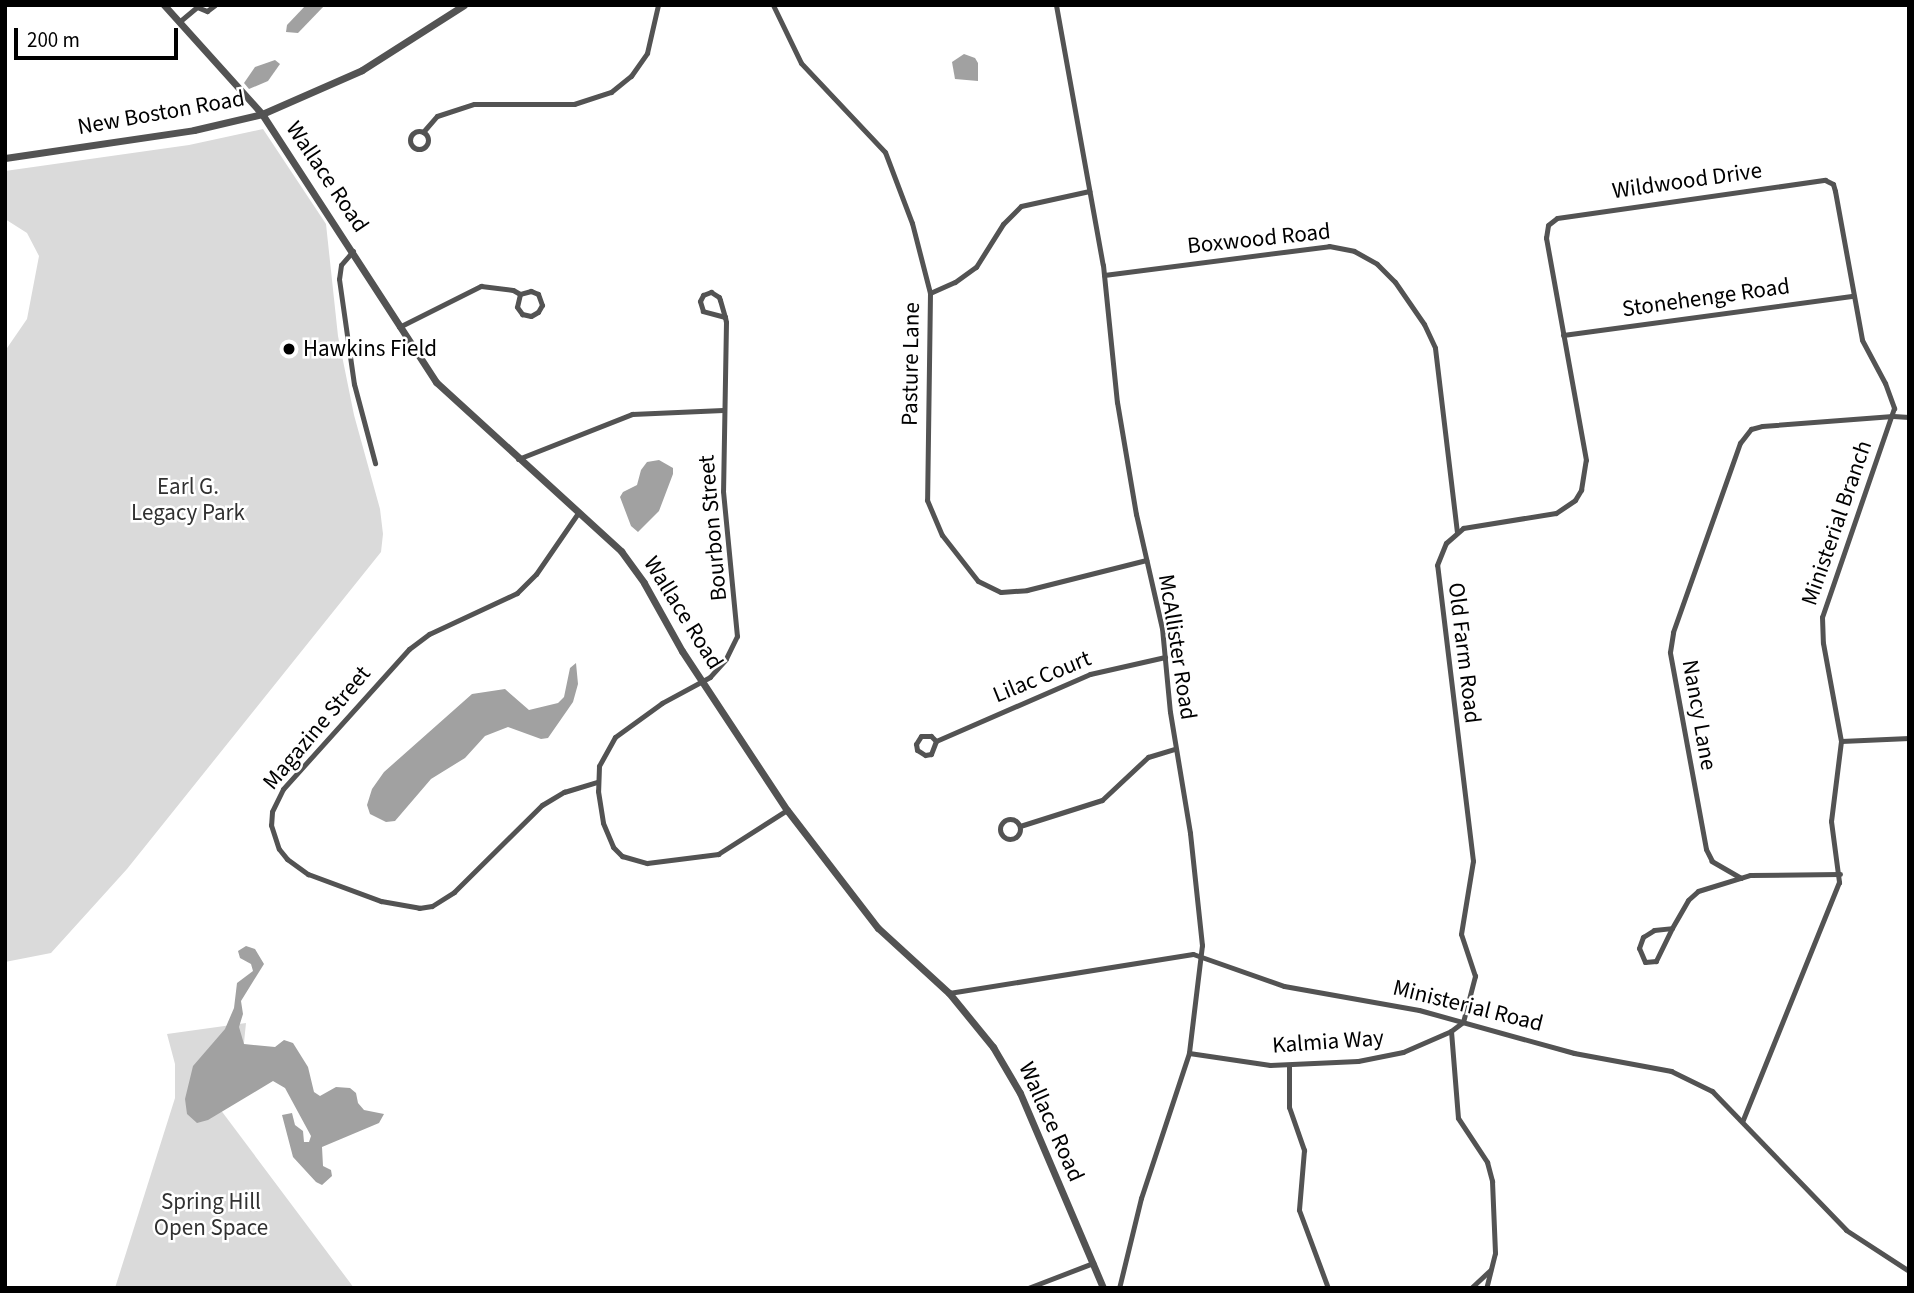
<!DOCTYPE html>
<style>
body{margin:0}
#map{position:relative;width:1914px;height:1293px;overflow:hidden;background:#fff;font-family:"Source Sans 3",sans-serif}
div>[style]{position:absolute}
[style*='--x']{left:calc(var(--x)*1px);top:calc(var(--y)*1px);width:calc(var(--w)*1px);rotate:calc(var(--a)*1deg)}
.green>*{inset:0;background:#dadada}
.water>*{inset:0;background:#a1a1a1}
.minor>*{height:5px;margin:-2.5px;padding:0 2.5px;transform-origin:2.5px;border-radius:2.5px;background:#535353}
.minor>.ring{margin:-2.5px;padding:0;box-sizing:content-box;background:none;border:5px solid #535353;border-radius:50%}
.tertiary>*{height:7px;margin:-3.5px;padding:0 3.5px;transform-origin:3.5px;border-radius:3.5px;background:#535353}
.dots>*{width:19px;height:19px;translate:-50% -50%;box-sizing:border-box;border:4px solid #fff;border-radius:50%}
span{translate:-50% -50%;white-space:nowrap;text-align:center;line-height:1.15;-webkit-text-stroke:5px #fff;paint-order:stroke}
.street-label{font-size:23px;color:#000}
.poi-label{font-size:23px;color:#000}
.left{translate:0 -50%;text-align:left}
.park-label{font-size:23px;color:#313131}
.frame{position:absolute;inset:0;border:7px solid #000;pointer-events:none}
.scale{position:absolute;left:14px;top:28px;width:164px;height:32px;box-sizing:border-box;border:4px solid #000;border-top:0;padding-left:9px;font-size:21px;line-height:24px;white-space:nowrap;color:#000;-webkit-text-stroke:5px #fff;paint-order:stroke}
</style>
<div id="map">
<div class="green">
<i style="clip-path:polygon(263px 129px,326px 224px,338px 336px,354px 415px,380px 509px,383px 534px,381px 552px,127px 869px,51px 953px,5px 962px,5px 351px,27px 319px,39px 256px,27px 233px,5px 219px,5px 171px,189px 145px)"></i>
<i style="clip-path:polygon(246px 1023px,241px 1072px,214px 1101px,354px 1288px,115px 1288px,175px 1098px,175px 1064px,167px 1034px)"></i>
</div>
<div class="water">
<i style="clip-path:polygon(306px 5px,325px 5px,298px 33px,286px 32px,287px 25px)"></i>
<i style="clip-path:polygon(964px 54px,975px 58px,978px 63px,978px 81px,955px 79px,952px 62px)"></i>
<i style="clip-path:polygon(275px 60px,280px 64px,268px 81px,249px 89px,244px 83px,255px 67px)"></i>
<i style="clip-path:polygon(659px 460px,673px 468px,673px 474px,659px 511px,638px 532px,631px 526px,620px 497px,623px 492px,637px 485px,641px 470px,647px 462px)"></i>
<i style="clip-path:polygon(576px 663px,578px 684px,573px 702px,548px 738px,541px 739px,508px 727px,485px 736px,465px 758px,431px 779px,395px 821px,386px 822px,370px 814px,367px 805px,372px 789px,384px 772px,472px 694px,505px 689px,529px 710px,558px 703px,564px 697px,570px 668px)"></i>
<i style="clip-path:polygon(246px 946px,255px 949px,264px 964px,241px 1001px,243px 1014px,239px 1027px,244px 1044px,275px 1047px,284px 1040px,293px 1043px,308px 1067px,314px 1092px,320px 1096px,336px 1087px,350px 1088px,356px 1093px,358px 1103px,364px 1110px,384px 1114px,379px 1123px,322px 1147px,323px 1166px,331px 1170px,332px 1176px,322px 1185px,316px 1182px,293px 1157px,282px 1115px,292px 1113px,295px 1125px,303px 1131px,304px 1142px,309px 1142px,311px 1136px,285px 1088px,273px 1081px,208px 1120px,197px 1123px,187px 1114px,185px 1099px,193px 1066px,225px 1029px,234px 1008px,237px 983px,253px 971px,251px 964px,240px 958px,238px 951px)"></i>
</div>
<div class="minor">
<i style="--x:773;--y:5;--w:64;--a:64.2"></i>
<i style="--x:801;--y:63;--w:122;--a:46.7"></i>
<i style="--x:885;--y:152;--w:76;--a:69.2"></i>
<i style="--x:912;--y:223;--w:72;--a:75.6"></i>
<i style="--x:930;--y:293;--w:207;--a:90.8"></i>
<i style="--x:927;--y:500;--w:38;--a:67"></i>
<i style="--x:942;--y:535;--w:58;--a:52"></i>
<i style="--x:978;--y:581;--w:25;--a:26"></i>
<i style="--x:1001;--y:592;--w:26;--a:-4"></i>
<i style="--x:1027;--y:590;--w:123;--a:-14.1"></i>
<i style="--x:1056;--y:5;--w:264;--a:79.8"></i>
<i style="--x:1103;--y:265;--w:138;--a:84.2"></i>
<i style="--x:1117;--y:402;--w:114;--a:80.4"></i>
<i style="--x:1136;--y:514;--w:117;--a:77.2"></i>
<i style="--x:1162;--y:628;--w:84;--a:84.6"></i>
<i style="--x:1170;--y:712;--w:123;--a:80.6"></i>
<i style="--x:1190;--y:833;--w:113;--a:83.9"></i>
<i style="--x:1202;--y:945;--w:109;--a:96.9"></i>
<i style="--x:1189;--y:1053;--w:153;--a:108.3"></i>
<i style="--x:1141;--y:1198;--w:93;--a:103.7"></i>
<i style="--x:197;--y:7;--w:11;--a:22"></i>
<i style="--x:207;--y:11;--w:10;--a:-37"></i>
<i style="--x:179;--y:22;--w:23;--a:-40"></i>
<i class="ring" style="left:410px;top:131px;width:13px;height:13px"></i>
<i style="--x:423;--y:132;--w:21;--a:-49"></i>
<i style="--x:437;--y:116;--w:39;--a:-18"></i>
<i style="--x:474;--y:104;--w:100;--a:0"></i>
<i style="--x:574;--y:104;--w:39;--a:-18"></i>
<i style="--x:611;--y:92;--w:26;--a:-39"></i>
<i style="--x:631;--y:76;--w:28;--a:-55"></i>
<i style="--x:647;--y:53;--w:49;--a:-77.1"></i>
<i style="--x:353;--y:251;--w:18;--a:131"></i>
<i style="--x:341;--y:265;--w:14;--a:98"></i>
<i style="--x:339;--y:279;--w:106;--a:81.9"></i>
<i style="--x:354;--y:384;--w:82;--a:75.1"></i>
<i style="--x:1104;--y:275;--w:227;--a:-7.3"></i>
<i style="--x:1329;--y:246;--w:25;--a:11"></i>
<i style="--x:1354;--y:251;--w:26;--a:29"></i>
<i style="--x:1377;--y:264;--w:25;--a:45"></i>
<i style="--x:1395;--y:282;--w:51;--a:55.4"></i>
<i style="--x:1424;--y:324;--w:26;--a:65"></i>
<i style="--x:1435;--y:348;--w:185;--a:83.2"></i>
<i style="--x:930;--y:293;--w:27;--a:-24"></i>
<i style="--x:955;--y:282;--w:26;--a:-36"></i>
<i style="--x:976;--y:267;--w:51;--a:-57.9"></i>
<i style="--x:1003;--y:224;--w:25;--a:-45"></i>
<i style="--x:1021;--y:206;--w:70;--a:-12.4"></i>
<i style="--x:725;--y:317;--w:23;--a:-165"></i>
<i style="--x:703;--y:311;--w:10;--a:-107"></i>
<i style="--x:700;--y:301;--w:7;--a:-63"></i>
<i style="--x:703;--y:295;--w:9;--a:-21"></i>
<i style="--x:711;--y:292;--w:9;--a:32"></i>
<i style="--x:719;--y:297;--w:3;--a:72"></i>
<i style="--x:720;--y:300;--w:18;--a:74"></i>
<i style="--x:725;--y:317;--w:5;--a:79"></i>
<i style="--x:726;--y:322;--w:169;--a:91"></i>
<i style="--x:723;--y:491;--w:146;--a:84.5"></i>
<i style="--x:737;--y:636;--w:25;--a:116"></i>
<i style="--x:726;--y:659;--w:24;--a:132"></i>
<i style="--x:710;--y:677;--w:55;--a:151.6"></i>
<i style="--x:662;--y:703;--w:58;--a:144.1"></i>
<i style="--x:615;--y:737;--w:33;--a:119"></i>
<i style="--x:599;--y:766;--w:25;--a:92"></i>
<i style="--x:598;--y:791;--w:32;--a:81"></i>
<i style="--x:603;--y:823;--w:26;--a:67"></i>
<i style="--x:613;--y:847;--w:13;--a:45"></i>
<i style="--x:622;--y:856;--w:26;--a:16"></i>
<i style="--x:647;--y:863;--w:72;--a:-7.2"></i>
<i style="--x:718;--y:854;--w:82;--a:-32.5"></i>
<i style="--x:399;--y:327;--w:92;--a:-26.6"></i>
<i style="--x:481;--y:286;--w:32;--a:7"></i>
<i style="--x:513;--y:290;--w:8;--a:30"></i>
<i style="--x:520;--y:294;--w:13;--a:103"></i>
<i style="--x:517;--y:307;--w:9;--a:54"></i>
<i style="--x:522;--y:314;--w:9;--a:13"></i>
<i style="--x:531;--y:316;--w:8;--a:-30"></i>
<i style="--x:538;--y:312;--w:8;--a:-60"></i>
<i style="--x:542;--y:305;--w:12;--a:-110"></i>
<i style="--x:538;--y:294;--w:8;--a:-157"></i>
<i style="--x:531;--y:291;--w:11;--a:165"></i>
<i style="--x:1563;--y:335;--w:293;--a:-7.7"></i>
<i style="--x:518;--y:459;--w:123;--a:-21.5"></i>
<i style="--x:632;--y:414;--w:91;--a:-2.5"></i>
<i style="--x:578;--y:513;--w:74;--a:124.5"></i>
<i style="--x:536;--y:574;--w:27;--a:135"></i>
<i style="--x:517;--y:593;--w:97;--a:155"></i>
<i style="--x:429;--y:634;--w:25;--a:143"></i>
<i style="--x:409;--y:649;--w:188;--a:132"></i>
<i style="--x:283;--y:789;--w:25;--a:116"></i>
<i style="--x:272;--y:812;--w:13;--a:94"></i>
<i style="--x:271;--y:825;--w:25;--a:72"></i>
<i style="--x:279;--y:849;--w:13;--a:51"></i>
<i style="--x:287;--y:859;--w:26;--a:36"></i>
<i style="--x:308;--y:874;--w:78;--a:20.3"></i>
<i style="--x:381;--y:901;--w:39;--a:10"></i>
<i style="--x:419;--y:908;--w:13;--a:-9"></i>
<i style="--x:432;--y:906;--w:26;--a:-32"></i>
<i style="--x:454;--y:892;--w:124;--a:-44.7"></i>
<i style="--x:542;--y:805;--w:26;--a:-31"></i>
<i style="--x:564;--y:792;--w:34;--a:-17"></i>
<i style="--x:936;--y:741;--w:14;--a:111"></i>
<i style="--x:931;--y:754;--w:6;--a:171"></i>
<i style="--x:925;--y:755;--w:9;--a:-148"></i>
<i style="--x:917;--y:750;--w:6;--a:-99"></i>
<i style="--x:916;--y:744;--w:9;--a:-58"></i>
<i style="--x:921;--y:736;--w:10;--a:0"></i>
<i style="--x:931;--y:736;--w:7;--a:45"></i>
<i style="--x:936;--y:741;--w:168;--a:-23.5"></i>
<i style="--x:1090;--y:674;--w:77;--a:-12.8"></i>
<i style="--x:1841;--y:741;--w:68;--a:-2.5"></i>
<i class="ring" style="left:1000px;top:819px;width:15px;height:15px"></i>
<i style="--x:1020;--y:826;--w:86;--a:-17.6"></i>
<i style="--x:1102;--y:800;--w:63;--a:-43.1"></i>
<i style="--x:1148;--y:757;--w:28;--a:-17"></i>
<i style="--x:1741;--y:878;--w:34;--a:-150"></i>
<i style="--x:1712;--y:861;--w:13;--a:-117"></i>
<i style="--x:1706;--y:849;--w:200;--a:-100.4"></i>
<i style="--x:1670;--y:652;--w:20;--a:-81"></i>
<i style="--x:1673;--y:632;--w:201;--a:-70.5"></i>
<i style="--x:1740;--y:443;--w:18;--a:-52"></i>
<i style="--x:1751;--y:429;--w:11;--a:-15"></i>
<i style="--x:1762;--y:426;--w:131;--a:-4.4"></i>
<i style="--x:1893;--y:416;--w:16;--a:4"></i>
<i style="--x:1672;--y:928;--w:37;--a:116"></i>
<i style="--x:1656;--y:961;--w:11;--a:175"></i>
<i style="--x:1645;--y:962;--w:15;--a:-113"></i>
<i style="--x:1639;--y:948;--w:12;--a:-70"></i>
<i style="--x:1643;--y:937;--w:13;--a:-32"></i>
<i style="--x:1654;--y:930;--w:18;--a:-6"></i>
<i style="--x:1672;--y:928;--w:32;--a:-60"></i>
<i style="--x:1688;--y:900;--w:13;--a:-42"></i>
<i style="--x:1698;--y:891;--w:54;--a:-17.1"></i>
<i style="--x:1750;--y:875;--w:90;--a:-0.6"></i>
<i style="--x:949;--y:993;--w:247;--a:-9.1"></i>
<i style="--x:1193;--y:954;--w:96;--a:19.4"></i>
<i style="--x:1284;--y:986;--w:137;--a:10.1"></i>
<i style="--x:1419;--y:1010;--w:161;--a:15.5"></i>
<i style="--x:1574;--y:1053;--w:99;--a:10.5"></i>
<i style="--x:1671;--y:1071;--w:46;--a:26"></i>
<i style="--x:1712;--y:1091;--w:193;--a:46"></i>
<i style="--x:1846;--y:1230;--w:75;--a:33.1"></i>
<i style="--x:1451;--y:1031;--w:87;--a:85.4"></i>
<i style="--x:1458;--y:1118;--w:53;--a:56.6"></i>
<i style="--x:1487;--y:1162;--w:20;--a:75"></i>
<i style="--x:1492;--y:1181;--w:72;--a:87.6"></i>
<i style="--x:1495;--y:1253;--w:36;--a:104"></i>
<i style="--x:1189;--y:1053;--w:82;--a:8.4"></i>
<i style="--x:1270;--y:1065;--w:88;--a:-2.6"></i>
<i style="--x:1358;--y:1061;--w:46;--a:-11.3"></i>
<i style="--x:1403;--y:1052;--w:52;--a:-23.6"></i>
<i style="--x:1451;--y:1031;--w:15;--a:-37"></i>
<i style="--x:1463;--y:1022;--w:48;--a:-75.4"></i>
<i style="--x:1475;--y:976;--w:44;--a:-108.4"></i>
<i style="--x:1461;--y:934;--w:74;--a:-80.7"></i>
<i style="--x:1473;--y:861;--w:298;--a:-96.9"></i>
<i style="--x:1437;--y:565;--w:24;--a:-68"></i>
<i style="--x:1446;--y:543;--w:23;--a:-41"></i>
<i style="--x:1463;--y:528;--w:94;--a:-9.2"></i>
<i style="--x:1556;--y:513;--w:23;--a:-34"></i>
<i style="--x:1575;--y:500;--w:12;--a:-59"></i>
<i style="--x:1581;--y:490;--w:30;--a:-81"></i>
<i style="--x:1586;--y:460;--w:226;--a:-100.2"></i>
<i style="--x:1546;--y:238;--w:13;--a:-81"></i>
<i style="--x:1548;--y:225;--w:11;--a:-38"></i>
<i style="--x:1557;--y:218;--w:271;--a:-8.1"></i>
<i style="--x:1825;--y:180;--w:9;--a:27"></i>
<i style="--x:1833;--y:184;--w:7;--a:74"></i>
<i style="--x:1835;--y:191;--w:151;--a:79.7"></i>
<i style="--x:1862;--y:340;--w:49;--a:61.9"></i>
<i style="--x:1885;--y:383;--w:27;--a:70"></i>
<i style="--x:1894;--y:408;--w:221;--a:109"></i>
<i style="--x:1822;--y:617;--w:26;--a:88"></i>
<i style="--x:1823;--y:643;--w:100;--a:79.6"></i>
<i style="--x:1841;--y:741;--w:81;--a:97.1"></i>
<i style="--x:1831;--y:821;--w:62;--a:82.5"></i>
<i style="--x:1839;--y:882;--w:257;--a:112"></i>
<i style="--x:1289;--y:1065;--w:42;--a:90"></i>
<i style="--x:1289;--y:1107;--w:46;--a:70.8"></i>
<i style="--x:1304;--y:1150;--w:60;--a:94.8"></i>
<i style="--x:1299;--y:1210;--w:83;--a:69.6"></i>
<i style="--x:1028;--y:1288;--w:70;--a:-21"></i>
<i style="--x:1471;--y:1288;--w:26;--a:-43"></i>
</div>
<div class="tertiary">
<i style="--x:164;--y:5;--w:147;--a:48"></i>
<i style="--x:262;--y:114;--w:320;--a:57"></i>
<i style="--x:436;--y:382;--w:251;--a:42.4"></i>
<i style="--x:621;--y:551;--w:39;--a:54"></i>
<i style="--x:644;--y:583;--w:78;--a:60.8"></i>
<i style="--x:682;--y:651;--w:191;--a:56.6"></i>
<i style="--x:787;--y:810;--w:149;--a:52.4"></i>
<i style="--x:878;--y:928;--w:96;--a:42.5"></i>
<i style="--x:949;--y:993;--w:70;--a:50.8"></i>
<i style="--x:993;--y:1047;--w:53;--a:59.6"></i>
<i style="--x:1020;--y:1093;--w:212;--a:66.9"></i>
<i style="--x:5;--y:158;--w:191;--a:-8.4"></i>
<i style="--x:194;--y:130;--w:70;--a:-13.2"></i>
<i style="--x:262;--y:114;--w:109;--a:-23.7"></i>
<i style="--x:362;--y:70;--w:121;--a:-32.5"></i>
</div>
<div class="dots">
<i style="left:289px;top:349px;background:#000"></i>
</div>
<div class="street-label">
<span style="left:161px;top:113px;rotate:-10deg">New Boston Road</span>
<span style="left:327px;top:177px;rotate:56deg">Wallace Road</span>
<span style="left:1687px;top:181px;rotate:-8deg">Wildwood Drive</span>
<span style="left:1259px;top:239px;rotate:-6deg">Boxwood Road</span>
<span style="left:1706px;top:298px;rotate:-8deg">Stonehenge Road</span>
<span style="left:911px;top:364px;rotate:-89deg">Pasture Lane</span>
<span style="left:1837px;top:523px;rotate:-71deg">Ministerial Branch</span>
<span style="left:713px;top:528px;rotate:-95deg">Bourbon Street</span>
<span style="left:683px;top:613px;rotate:58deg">Wallace Road</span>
<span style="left:1177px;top:647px;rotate:81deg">McAllister Road</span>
<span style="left:1464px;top:653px;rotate:83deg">Old Farm Road</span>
<span style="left:1042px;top:677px;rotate:-22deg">Lilac Court</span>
<span style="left:1699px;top:715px;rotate:80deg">Nancy Lane</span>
<span style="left:317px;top:728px;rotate:-50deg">Magazine Street</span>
<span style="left:1468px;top:1006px;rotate:14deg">Ministerial Road</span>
<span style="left:1328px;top:1042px;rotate:-4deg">Kalmia Way</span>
<span style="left:1051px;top:1122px;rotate:66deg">Wallace Road</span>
</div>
<div class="poi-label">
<span class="left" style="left:303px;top:349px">Hawkins Field</span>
</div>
<div class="park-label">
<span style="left:188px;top:500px">Earl G.<br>Legacy Park</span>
<span style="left:211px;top:1215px">Spring Hill<br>Open Space</span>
</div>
<div class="frame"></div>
<div class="scale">200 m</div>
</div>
